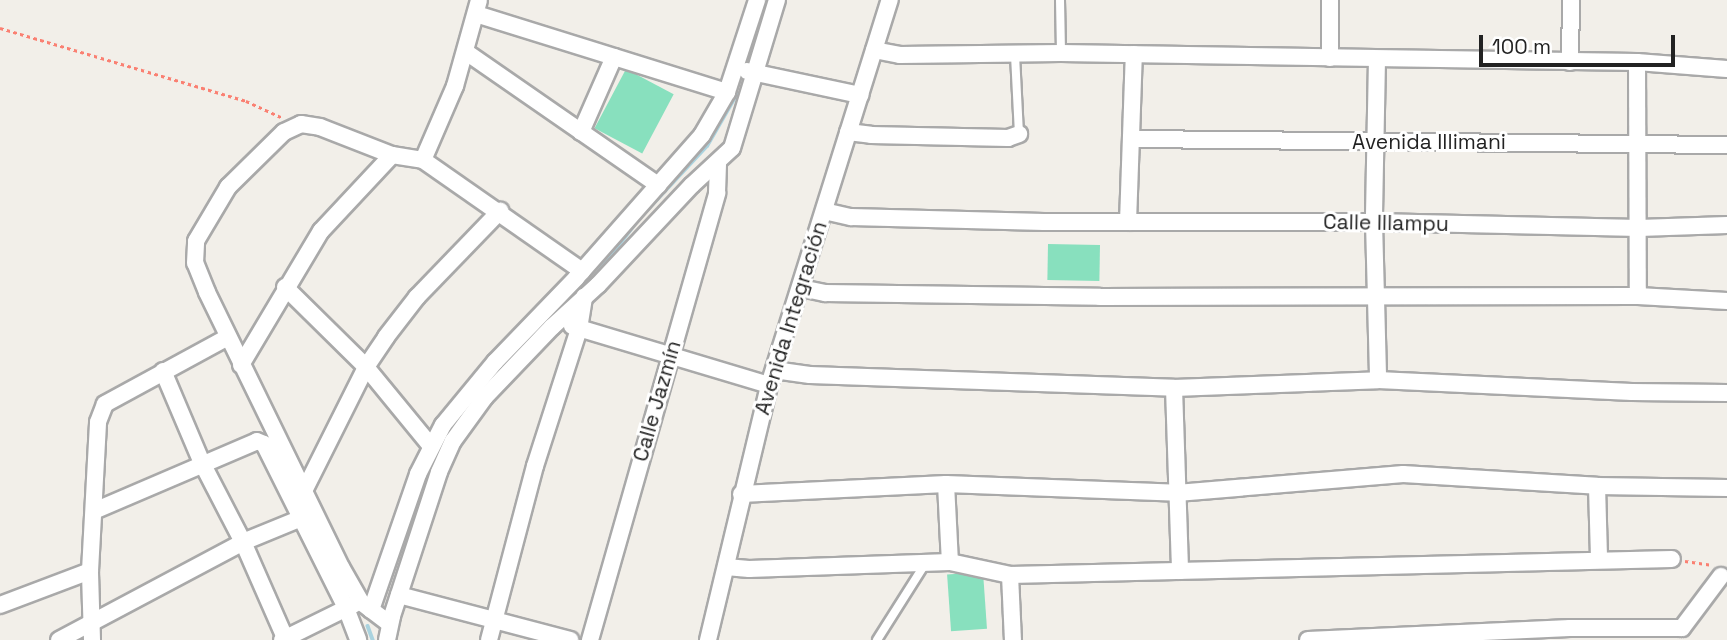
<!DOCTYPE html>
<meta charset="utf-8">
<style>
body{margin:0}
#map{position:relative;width:1727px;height:640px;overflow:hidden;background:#f2efe9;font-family:"Space Grotesk",sans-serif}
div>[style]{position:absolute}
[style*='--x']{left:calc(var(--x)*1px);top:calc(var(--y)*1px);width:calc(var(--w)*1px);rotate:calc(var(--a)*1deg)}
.pitch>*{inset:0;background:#88e0be;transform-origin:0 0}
.stream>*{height:3.5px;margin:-1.75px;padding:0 1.75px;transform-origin:1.75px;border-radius:1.75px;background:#aad3df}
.path>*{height:2.5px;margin-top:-1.25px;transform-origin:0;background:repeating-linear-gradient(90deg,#fa8072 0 3.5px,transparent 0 7px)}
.roads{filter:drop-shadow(2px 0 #a9a9a9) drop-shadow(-2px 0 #a9a9a9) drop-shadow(0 2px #a9a9a9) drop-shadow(0 -2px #a9a9a9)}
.service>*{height:8px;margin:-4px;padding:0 4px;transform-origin:4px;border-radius:4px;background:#fff}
.minor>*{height:16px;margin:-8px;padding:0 8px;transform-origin:8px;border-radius:8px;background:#fff}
span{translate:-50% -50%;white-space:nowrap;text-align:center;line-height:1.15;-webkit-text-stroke:6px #fff;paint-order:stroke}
.street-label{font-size:21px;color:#222}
.scale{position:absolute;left:1479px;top:35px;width:196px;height:32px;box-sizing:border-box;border:4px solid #222;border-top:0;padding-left:9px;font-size:21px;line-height:24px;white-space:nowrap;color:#222;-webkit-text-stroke:5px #fff;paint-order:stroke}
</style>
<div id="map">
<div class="pitch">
<i style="left:626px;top:69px;width:54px;height:67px;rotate:28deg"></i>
<i style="left:1048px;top:244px;width:52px;height:36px;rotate:1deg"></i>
<i style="left:983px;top:572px;width:57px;height:36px;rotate:86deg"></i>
</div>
<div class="stream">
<i style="--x:752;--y:47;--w:49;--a:-74.5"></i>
<i style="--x:596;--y:275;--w:69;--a:-52.6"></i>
<i style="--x:638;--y:220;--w:101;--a:-47"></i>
<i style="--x:707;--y:146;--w:60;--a:-60"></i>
<i style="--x:556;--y:310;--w:13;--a:-45"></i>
<i style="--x:451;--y:431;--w:20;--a:-57"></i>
<i style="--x:413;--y:513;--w:80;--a:-66.3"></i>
<i style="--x:368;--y:626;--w:15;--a:70"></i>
</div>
<div class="path">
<i style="--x:0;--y:28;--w:257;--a:16.5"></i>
<i style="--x:246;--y:101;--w:41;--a:24.7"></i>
<i style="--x:1685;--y:561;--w:28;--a:8"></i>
</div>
<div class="roads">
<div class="service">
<i style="--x:1060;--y:0;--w:53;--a:88.9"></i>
<i style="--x:1015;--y:55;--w:79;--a:87.1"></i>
<i style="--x:877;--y:640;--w:90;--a:-57.7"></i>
</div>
<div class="minor">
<i style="--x:476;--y:14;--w:263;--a:17.3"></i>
<i style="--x:874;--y:50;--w:26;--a:11"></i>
<i style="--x:900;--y:55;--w:161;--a:-0.7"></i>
<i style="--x:1061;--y:53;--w:576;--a:0.9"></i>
<i style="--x:1637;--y:62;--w:90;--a:4.4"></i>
<i style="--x:466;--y:52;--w:234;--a:34.7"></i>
<i style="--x:1330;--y:58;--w:58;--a:-90"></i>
<i style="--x:1377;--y:59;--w:163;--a:91.1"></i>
<i style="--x:1374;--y:222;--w:158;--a:88.5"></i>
<i style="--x:1570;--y:62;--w:62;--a:-89.1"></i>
<i style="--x:1637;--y:62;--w:234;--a:89.8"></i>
<i style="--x:747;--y:71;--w:116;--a:12"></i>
<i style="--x:581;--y:132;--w:82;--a:-66.3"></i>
<i style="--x:848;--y:132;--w:23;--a:7"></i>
<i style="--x:871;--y:135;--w:137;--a:1.3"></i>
<i style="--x:1008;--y:138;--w:12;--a:-20"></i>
<i style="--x:1132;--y:139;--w:595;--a:0.58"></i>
<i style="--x:423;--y:160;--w:81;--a:-66.6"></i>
<i style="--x:455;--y:86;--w:89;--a:-74.4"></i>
<i style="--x:824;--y:211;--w:28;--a:13"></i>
<i style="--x:851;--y:217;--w:193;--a:1.5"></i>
<i style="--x:1044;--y:222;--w:330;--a:0"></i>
<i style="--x:1374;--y:222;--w:265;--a:1.3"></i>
<i style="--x:1639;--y:228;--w:88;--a:-2"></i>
<i style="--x:1128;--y:222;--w:168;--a:-88"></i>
<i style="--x:285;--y:287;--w:114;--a:44.6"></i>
<i style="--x:366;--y:367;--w:102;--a:50.6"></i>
<i style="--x:801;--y:288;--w:25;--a:12"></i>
<i style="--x:825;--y:293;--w:275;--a:0.8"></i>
<i style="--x:1100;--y:297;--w:538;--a:-0.11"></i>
<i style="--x:1638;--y:296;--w:89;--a:3.2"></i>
<i style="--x:572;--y:326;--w:206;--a:16.7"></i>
<i style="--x:241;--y:365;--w:156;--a:-59.2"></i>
<i style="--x:321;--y:231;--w:104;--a:-46.9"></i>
<i style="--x:774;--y:370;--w:36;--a:8"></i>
<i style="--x:810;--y:375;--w:364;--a:2"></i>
<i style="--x:1174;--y:388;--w:204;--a:-2.2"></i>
<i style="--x:1378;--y:380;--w:254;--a:2.7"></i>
<i style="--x:1632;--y:392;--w:95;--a:0.6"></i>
<i style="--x:163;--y:371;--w:100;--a:67"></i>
<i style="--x:202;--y:463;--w:89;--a:62.6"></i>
<i style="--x:243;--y:542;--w:107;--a:66.3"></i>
<i style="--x:1174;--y:388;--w:183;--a:88.1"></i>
<i style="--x:946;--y:484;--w:78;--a:87.1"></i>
<i style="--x:1597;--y:486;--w:73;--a:88.4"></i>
<i style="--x:304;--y:491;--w:139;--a:-63.4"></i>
<i style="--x:366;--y:367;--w:36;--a:-56"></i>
<i style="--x:386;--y:337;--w:51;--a:-52.2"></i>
<i style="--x:417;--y:297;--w:120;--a:-46"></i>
<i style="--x:741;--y:494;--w:205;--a:-2.8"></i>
<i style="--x:946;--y:484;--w:231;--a:2.2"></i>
<i style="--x:1177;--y:493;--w:227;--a:-4.8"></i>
<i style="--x:1403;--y:474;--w:194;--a:3.5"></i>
<i style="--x:1597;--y:486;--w:130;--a:0.9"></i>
<i style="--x:94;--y:511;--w:177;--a:-23.2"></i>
<i style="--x:257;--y:441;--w:8;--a:23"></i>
<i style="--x:264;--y:444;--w:183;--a:63.4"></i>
<i style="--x:346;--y:608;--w:34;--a:69"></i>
<i style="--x:726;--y:567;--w:23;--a:5"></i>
<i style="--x:749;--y:569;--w:201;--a:-2"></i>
<i style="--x:950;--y:562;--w:61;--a:12.2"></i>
<i style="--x:1010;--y:575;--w:662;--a:-1.38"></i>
<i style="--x:1010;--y:575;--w:65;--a:87.4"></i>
<i style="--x:399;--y:595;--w:177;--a:14.7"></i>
<i style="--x:0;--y:605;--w:96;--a:-20.7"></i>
<i style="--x:371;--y:610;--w:144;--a:-70.9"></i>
<i style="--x:418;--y:474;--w:55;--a:-63"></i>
<i style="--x:443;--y:425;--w:82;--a:-50.5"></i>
<i style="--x:495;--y:362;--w:117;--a:-46"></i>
<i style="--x:576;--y:278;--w:191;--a:-48.6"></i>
<i style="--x:702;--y:135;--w:50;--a:-59.8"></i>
<i style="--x:727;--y:92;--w:97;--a:-71.9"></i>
<i style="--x:390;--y:624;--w:36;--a:-143"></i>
<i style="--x:361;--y:602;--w:40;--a:-119.7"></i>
<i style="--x:341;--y:567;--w:306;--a:-116"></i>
<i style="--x:207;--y:292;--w:31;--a:-112"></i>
<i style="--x:195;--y:263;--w:22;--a:-87"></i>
<i style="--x:196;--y:241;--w:63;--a:-59.3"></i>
<i style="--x:228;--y:187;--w:78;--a:-44.5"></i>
<i style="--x:284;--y:132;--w:19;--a:-25"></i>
<i style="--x:301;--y:124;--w:19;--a:9"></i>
<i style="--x:320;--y:127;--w:77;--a:21.3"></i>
<i style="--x:392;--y:155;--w:31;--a:9"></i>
<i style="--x:423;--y:160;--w:194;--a:34.9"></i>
<i style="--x:59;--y:640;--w:208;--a:-28"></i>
<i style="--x:243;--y:542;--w:61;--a:-22.3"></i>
<i style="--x:92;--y:640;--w:69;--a:-91.7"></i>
<i style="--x:90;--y:571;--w:149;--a:-86.9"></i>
<i style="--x:98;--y:422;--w:19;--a:-69"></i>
<i style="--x:105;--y:404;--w:140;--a:-28.6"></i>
<i style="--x:282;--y:640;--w:81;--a:-26.3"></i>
<i style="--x:387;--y:640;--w:25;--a:-78"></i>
<i style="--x:392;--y:616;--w:151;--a:-71.9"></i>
<i style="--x:439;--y:472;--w:34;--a:-66"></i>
<i style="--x:453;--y:441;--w:54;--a:-54"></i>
<i style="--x:485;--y:397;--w:97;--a:-46.3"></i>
<i style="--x:552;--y:327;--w:62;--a:-42.4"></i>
<i style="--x:598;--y:285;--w:137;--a:-46.8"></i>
<i style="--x:692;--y:185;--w:54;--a:-42.8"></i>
<i style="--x:732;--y:148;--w:155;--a:-73.1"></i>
<i style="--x:489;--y:640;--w:180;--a:-75.2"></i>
<i style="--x:535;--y:466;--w:144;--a:-72.2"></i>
<i style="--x:579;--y:329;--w:33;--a:-81"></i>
<i style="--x:590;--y:640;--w:465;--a:-74.1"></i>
<i style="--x:717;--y:193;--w:31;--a:-88"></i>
<i style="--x:708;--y:640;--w:262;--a:-76.5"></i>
<i style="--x:769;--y:385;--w:404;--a:-72.6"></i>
<i style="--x:1308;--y:640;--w:262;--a:-2.6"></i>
<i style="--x:1570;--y:628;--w:112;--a:0"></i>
<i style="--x:1682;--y:628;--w:65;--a:-53.1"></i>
</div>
</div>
<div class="street-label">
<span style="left:1429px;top:142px">Avenida Illimani</span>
<span style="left:1386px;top:223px;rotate:1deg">Calle Illampu</span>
<span style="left:791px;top:318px;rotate:-73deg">Avenida Integración</span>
<span style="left:657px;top:401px;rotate:-74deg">Calle Jazmín</span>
</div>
<div class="scale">100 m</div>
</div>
